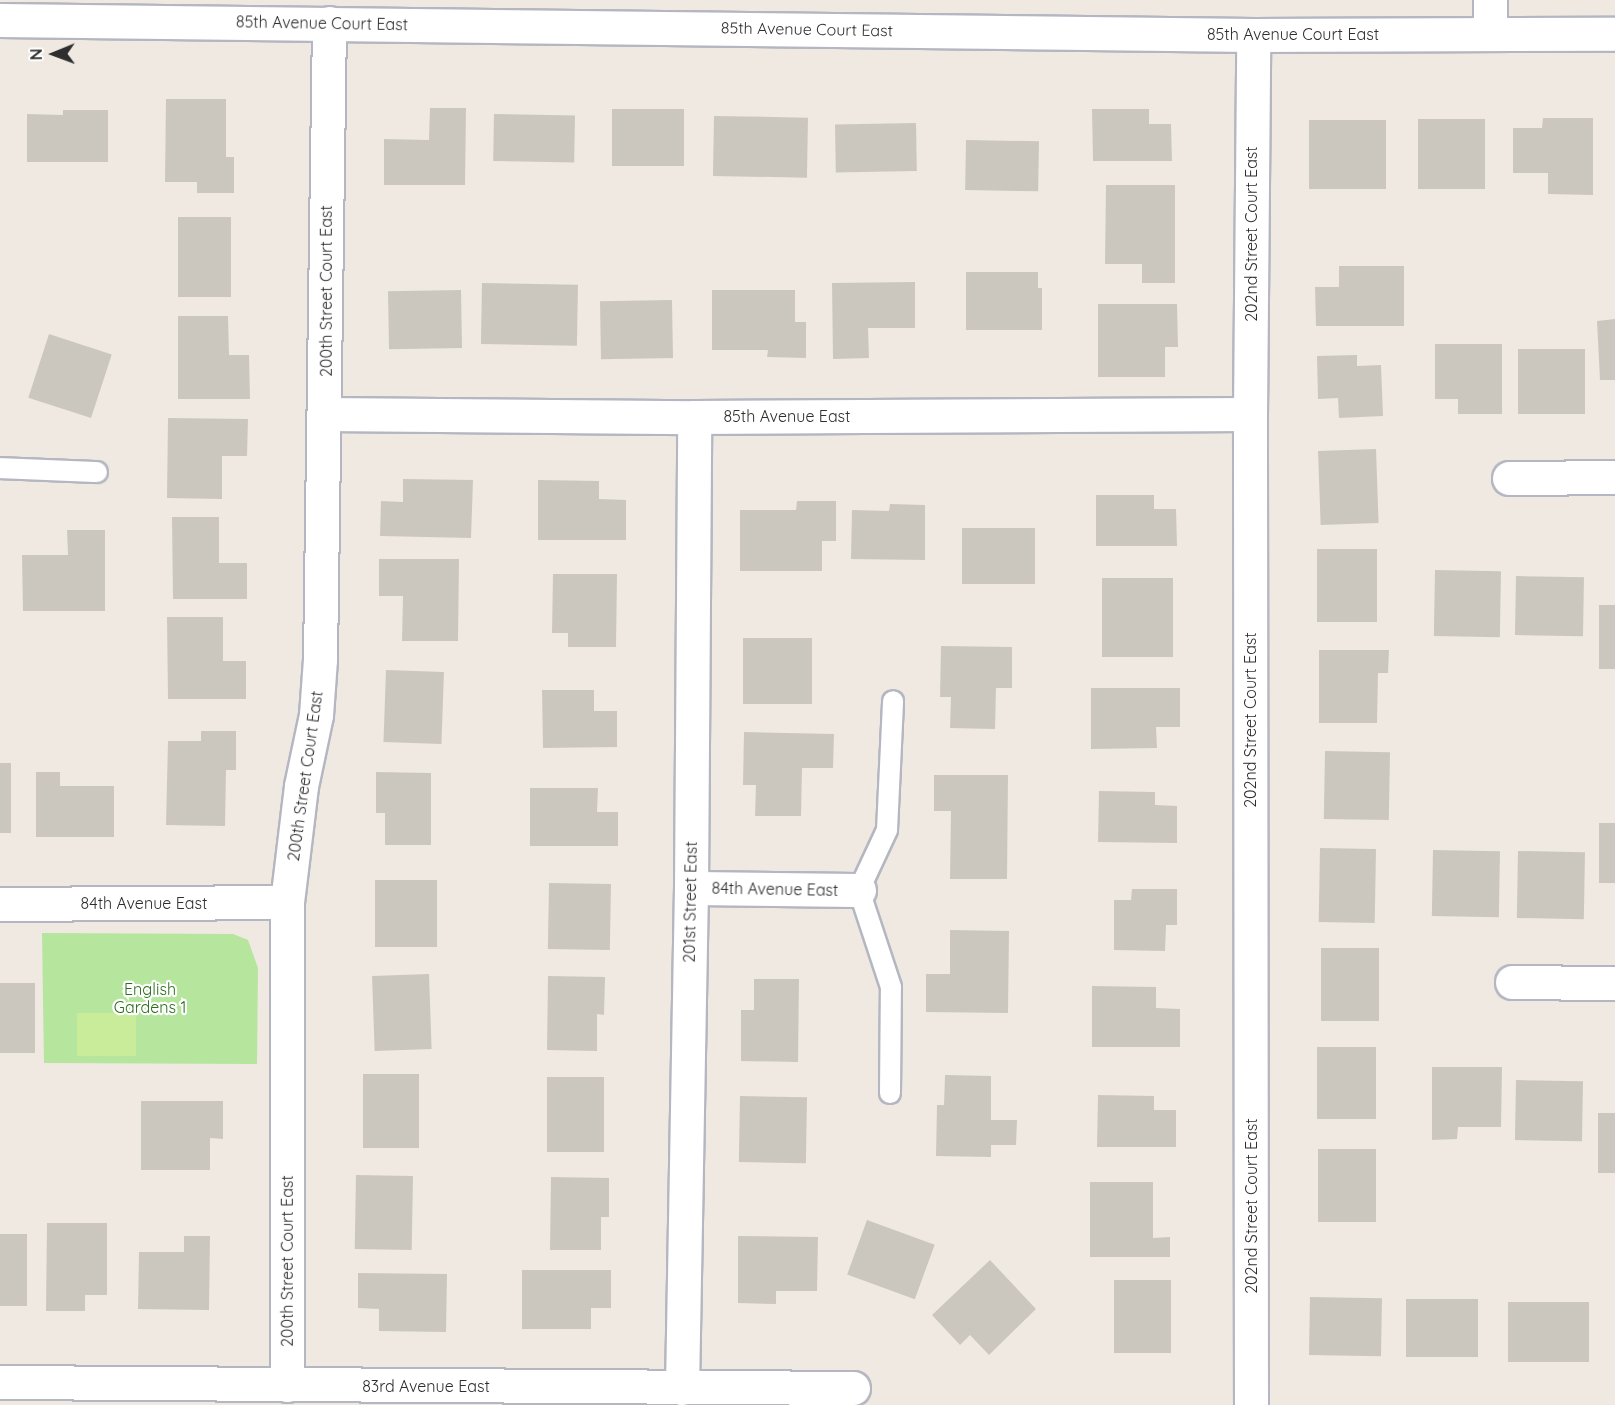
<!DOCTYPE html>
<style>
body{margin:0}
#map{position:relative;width:1615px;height:1405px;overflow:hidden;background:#efe9e1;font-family:Quicksand,sans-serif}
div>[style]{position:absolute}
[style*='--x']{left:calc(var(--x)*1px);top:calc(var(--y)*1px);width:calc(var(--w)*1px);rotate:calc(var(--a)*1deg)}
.green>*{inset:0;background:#b6e59e}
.pitch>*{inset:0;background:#c9ec9a;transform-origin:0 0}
.building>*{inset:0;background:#cbc7bf;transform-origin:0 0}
.roads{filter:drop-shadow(2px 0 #b4b7c1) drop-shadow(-2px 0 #b4b7c1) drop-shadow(0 2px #b4b7c1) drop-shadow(0 -2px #b4b7c1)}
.lane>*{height:20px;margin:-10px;padding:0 10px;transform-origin:10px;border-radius:10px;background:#fff}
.street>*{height:33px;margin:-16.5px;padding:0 16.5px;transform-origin:16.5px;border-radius:16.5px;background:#fff}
span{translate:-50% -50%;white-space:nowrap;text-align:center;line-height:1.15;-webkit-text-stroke:4.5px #fff;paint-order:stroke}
.street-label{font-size:16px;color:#2e2e2e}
.park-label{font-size:16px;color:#2c6e1b}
.north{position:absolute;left:24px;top:24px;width:60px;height:60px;-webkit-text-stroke:4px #fff;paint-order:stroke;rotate:269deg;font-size:16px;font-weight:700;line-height:24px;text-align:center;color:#2e2e2e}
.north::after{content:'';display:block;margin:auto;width:21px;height:27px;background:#2e2e2e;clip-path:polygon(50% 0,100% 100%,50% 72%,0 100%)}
</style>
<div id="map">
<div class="green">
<i style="clip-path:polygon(42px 933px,233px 934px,248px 940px,258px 968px,257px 1064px,44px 1063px)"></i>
</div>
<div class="pitch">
<i style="left:77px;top:1013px;width:59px;height:43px"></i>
</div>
<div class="building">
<i style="clip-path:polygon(166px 99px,226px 99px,226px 157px,234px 157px,234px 193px,197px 193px,197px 182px,165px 182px)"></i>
<i style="clip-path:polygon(430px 108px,466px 108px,465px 185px,384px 185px,384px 139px,429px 140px)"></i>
<i style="left:612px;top:109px;width:72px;height:57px"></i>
<i style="clip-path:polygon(1092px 109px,1149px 109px,1149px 124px,1171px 124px,1172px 161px,1093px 161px)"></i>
<i style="clip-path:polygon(63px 110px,108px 110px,108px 162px,27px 162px,27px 114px,63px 115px)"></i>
<i style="left:494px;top:114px;width:81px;height:47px;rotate:1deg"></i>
<i style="left:714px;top:116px;width:94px;height:60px;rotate:1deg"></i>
<i style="clip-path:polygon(1543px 118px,1593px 118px,1593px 195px,1548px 194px,1548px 173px,1513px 173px,1513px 128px,1542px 128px)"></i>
<i style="left:1418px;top:119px;width:67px;height:70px"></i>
<i style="left:1309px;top:120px;width:77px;height:69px"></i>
<i style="left:916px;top:123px;width:48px;height:81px;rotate:89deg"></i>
<i style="left:966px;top:140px;width:73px;height:50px;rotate:1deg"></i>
<i style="clip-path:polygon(1106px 185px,1175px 185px,1175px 283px,1142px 283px,1142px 264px,1105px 264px)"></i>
<i style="left:178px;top:217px;width:53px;height:80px"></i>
<i style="clip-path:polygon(1339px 266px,1404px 266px,1404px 326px,1316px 326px,1315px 287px,1339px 287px)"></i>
<i style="clip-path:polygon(966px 272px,1038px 272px,1038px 288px,1042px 288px,1042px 330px,966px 330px)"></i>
<i style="clip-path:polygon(915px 282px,915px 328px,868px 328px,869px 358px,833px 359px,832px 283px)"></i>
<i style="left:482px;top:283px;width:96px;height:61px;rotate:1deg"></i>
<i style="left:461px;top:290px;width:58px;height:73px;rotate:89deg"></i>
<i style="clip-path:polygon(712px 290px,795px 290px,795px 322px,806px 322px,806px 358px,767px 357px,768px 350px,712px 350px)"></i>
<i style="left:672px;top:300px;width:58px;height:72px;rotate:89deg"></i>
<i style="clip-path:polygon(1098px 304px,1177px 304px,1178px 347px,1165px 347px,1165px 377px,1098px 377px)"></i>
<i style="clip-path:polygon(178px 316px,228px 316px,229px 355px,249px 355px,250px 399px,178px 399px)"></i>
<i style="clip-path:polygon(1615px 319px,1615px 380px,1600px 380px,1597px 321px)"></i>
<i style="left:49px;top:334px;width:66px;height:67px;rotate:18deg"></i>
<i style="clip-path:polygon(1435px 344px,1502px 344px,1502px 414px,1458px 414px,1458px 399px,1435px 399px)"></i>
<i style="left:1518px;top:349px;width:67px;height:65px"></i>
<i style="clip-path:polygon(1357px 355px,1357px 366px,1381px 365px,1383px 416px,1339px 418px,1338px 398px,1318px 399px,1317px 356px)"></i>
<i style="clip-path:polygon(168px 418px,248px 419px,247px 456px,222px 456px,222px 499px,167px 498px)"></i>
<i style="left:1376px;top:449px;width:74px;height:58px;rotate:88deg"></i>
<i style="clip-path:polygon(403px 479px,473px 480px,471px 538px,380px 536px,381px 501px,403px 502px)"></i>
<i style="clip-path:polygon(538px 480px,599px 481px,599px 499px,626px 500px,626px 540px,538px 540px)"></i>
<i style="clip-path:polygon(1096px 495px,1154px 495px,1154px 509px,1176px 509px,1177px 546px,1096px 546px)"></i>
<i style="clip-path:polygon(797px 501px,836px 501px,836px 541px,822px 541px,822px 571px,740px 571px,740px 510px,796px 510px)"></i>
<i style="clip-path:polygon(890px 504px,925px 505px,925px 560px,851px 559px,852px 510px,889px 511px)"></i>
<i style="clip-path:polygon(172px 517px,219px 517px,219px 563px,247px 563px,247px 599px,173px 599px)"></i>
<i style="left:962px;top:528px;width:73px;height:56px"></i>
<i style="clip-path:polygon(67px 530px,105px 530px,105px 611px,23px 611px,22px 555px,68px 555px)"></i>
<i style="left:1317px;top:549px;width:60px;height:73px"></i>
<i style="clip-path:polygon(379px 559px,459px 559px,458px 641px,402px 641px,403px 596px,379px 596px)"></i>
<i style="left:1435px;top:570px;width:66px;height:66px;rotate:1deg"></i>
<i style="clip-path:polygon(553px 574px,617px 574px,616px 647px,568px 647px,568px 633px,552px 633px)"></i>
<i style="left:1516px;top:576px;width:68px;height:59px;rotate:1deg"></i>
<i style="left:1102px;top:578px;width:71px;height:79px"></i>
<i style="left:1599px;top:605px;width:16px;height:64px"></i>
<i style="clip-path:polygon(167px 617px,223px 617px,223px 661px,246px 661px,246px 699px,168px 699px)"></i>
<i style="left:743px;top:638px;width:69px;height:66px"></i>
<i style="clip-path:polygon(941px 646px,1012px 647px,1012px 688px,996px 688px,995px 729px,950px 728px,951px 697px,940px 697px)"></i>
<i style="clip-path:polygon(1319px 650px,1389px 650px,1388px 673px,1378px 673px,1377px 723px,1319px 723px)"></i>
<i style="left:386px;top:670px;width:58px;height:72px;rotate:2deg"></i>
<i style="clip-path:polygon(1091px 688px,1180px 688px,1180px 727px,1156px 727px,1157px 748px,1091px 749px)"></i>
<i style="clip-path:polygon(542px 690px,594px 690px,594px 711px,617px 711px,617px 747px,543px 748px)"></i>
<i style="clip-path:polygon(201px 731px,236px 731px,236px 770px,226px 770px,225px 826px,166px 825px,168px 741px,201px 741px)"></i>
<i style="clip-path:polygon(744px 732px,834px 734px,833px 768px,802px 768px,801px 816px,755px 816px,756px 785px,743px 785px)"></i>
<i style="left:1325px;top:751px;width:65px;height:68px;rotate:1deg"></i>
<i style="left:0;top:763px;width:11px;height:70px"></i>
<i style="clip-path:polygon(36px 772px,60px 772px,60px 786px,114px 786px,114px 837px,36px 837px)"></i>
<i style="clip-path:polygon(376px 772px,431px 773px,431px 845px,385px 845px,385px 813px,376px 813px)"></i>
<i style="clip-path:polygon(934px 775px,1008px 775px,1007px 879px,950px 879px,951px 811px,934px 811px)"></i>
<i style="clip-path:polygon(530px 788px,598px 788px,597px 812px,618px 812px,618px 846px,530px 846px)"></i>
<i style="clip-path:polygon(1099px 791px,1155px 792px,1155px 805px,1177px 806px,1177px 843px,1098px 842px)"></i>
<i style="left:1599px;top:823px;width:16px;height:60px"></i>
<i style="left:1320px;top:848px;width:56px;height:74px;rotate:1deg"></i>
<i style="left:1433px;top:850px;width:67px;height:66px;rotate:1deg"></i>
<i style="left:1518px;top:851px;width:67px;height:67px;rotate:1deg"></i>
<i style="left:375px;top:880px;width:62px;height:67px"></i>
<i style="left:549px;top:883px;width:62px;height:66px;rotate:1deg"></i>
<i style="clip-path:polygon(1132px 889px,1177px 889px,1177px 925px,1166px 925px,1165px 951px,1114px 950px,1114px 900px,1131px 900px)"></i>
<i style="clip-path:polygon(950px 930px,1009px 931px,1008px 1013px,926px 1012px,926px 974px,950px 974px)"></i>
<i style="left:1321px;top:948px;width:58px;height:73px"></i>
<i style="left:429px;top:974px;width:75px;height:57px;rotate:88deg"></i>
<i style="clip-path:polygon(548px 976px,605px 977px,604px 1015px,597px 1014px,597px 1051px,547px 1050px)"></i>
<i style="clip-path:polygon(754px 979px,799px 979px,798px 1062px,741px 1061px,741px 1010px,754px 1010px)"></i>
<i style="left:0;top:983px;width:35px;height:70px"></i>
<i style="clip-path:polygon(1092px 986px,1156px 987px,1156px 1008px,1180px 1009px,1180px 1047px,1092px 1047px)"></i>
<i style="left:1317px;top:1047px;width:59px;height:72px"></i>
<i style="clip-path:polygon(1432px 1067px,1502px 1067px,1501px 1127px,1458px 1127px,1457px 1139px,1432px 1140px)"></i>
<i style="left:419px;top:1074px;width:74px;height:56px;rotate:90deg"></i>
<i style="clip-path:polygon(945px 1075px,991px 1076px,991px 1120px,1017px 1120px,1016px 1145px,991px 1145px,991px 1157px,936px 1156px,937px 1105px,944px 1105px)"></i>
<i style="left:547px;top:1077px;width:57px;height:75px"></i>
<i style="left:1516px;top:1080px;width:67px;height:60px;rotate:1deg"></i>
<i style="clip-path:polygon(1098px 1095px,1154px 1096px,1154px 1110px,1176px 1110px,1176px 1147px,1097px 1147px)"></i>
<i style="left:740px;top:1096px;width:67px;height:66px;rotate:1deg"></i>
<i style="clip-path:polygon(141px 1101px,223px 1101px,223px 1139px,210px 1138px,210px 1170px,141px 1170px)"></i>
<i style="left:1598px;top:1113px;width:17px;height:60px"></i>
<i style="left:1318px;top:1149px;width:58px;height:73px"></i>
<i style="left:356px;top:1175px;width:57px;height:74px;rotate:1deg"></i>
<i style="clip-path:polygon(551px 1177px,609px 1178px,609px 1217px,601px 1217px,601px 1250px,550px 1250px)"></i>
<i style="clip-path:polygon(1090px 1182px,1153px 1182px,1153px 1238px,1170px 1237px,1170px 1257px,1090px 1257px)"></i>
<i style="left:867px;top:1220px;width:72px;height:58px;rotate:20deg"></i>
<i style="clip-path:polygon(47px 1223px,107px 1223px,107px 1295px,85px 1295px,85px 1311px,46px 1311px)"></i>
<i style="left:0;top:1234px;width:27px;height:72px"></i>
<i style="clip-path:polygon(184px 1236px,210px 1236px,209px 1310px,138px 1309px,139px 1252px,184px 1252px)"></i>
<i style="clip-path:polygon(738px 1236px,818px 1237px,817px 1291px,776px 1291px,776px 1304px,738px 1303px)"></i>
<i style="clip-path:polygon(990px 1260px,1036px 1309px,989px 1355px,970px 1335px,960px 1345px,932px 1315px)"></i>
<i style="clip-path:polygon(522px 1270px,611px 1270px,611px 1308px,591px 1308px,591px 1329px,522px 1329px)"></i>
<i style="clip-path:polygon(358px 1273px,447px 1274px,446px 1332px,379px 1331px,379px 1309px,358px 1308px)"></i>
<i style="left:1114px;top:1280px;width:57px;height:73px"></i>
<i style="left:1310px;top:1297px;width:72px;height:58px;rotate:1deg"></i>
<i style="left:1478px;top:1299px;width:58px;height:72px;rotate:90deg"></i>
<i style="left:1508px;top:1302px;width:81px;height:60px"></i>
</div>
<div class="roads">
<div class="lane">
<i style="--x:0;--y:468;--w:97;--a:2.4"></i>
<i style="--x:890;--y:1093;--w:106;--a:-89.5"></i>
<i style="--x:891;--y:987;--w:102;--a:-108.3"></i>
<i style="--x:859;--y:890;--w:66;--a:-65"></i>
<i style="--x:887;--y:830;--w:129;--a:-87.3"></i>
</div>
<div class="street">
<i style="--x:0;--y:20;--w:1253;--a:0.69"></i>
<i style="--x:1253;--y:35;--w:362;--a:-0.2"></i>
<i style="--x:1489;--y:33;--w:33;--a:-88"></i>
<i style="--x:325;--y:414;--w:369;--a:0.5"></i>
<i style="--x:694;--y:417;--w:556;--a:-0.31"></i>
<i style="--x:1509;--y:478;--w:106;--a:-0.5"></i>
<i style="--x:691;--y:888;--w:168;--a:0.7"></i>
<i style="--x:0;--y:904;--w:287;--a:-0.4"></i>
<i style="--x:1512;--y:982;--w:103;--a:0.6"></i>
<i style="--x:0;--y:1382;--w:853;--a:0.4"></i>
<i style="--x:287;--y:1385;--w:483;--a:-90"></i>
<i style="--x:287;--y:902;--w:117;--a:-83.1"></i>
<i style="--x:301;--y:786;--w:73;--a:-78.1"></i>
<i style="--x:316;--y:715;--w:56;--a:-85.9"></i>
<i style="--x:320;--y:659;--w:636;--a:-89.19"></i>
<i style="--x:682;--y:1388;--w:500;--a:-88.97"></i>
<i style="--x:691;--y:888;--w:471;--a:-89.6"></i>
<i style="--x:1251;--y:1405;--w:991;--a:-90.06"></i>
<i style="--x:1250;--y:414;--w:379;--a:-89.5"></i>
</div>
</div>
<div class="street-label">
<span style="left:322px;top:23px;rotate:1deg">85th Avenue Court East</span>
<span style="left:807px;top:29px;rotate:1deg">85th Avenue Court East</span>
<span style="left:1293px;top:34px">85th Avenue Court East</span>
<span style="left:1251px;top:234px;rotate:-90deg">202nd Street Court East</span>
<span style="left:326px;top:291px;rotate:-90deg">200th Street Court East</span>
<span style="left:787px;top:416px">85th Avenue East</span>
<span style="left:1250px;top:720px;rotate:-90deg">202nd Street Court East</span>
<span style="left:305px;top:776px;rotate:-82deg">200th Street Court East</span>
<span style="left:775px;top:889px;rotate:1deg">84th Avenue East</span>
<span style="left:690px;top:902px;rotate:-89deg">201st Street East</span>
<span style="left:144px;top:903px">84th Avenue East</span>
<span style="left:1251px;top:1206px;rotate:-90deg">202nd Street Court East</span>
<span style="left:287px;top:1261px;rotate:-90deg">200th Street Court East</span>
<span style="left:426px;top:1386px">83rd Avenue East</span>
</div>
<div class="park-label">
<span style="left:150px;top:998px">English<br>Gardens 1</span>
</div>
<div class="north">N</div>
</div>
